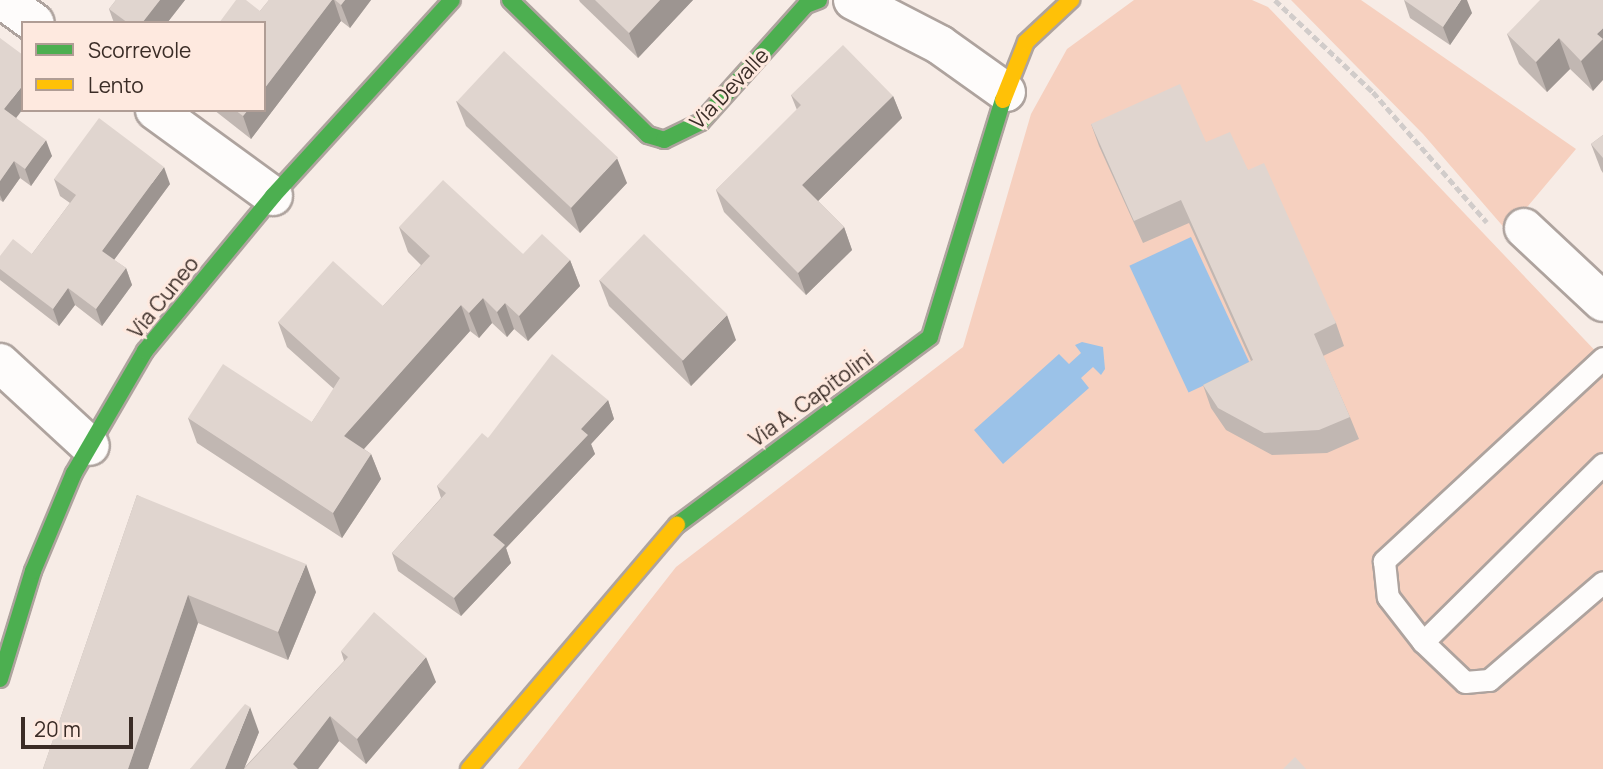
<!DOCTYPE html>
<style>
body{margin:0}
#map{position:relative;width:1603px;height:769px;overflow:hidden;background:#f7ece6;font-family:Manrope,sans-serif}
div>[style]{position:absolute}
[style*='--x']{left:calc(var(--x)*1px);top:calc(var(--y)*1px);width:calc(var(--w)*1px);rotate:calc(var(--a)*1deg)}
.green>*{inset:0;background:#f6d0bf}
.water>*{inset:0;background:#9bc2e8;transform-origin:0 0}
.path>*{height:4.5px;margin-top:-2.25px;transform-origin:0;background:repeating-linear-gradient(90deg,#d1ccca 0 7px,transparent 0 10.5px)}
.roads{filter:drop-shadow(2px 0 #aea39e) drop-shadow(-2px 0 #aea39e) drop-shadow(0 2px #aea39e) drop-shadow(0 -2px #aea39e)}
.lane>*{height:21px;margin:-10.5px;padding:0 10.5px;transform-origin:10.5px;border-radius:10.5px;background:#fefcfb}
.street>*{height:38px;margin:-19px;padding:0 19px;transform-origin:19px;border-radius:19px;background:#fefcfb}
.fast>*{height:16px;margin:-8px;padding:0 8px;transform-origin:8px;border-radius:8px;background:#4caf50}
.slow>*{height:16px;margin:-8px;padding:0 8px;transform-origin:8px;border-radius:8px;background:#ffc107}
.wall>*{inset:0;background:#c1b7b2}
.shaded-wall>*{inset:0;background:#9d9591}
.building>*{inset:0;background:#e0d5cf;transform-origin:0 0}
span{translate:-50% -50%;white-space:nowrap;text-align:center;line-height:1.15;-webkit-text-stroke:6px #fee9df;paint-order:stroke}
.street-label{font-size:21px;color:#3a2c26}
.legend{position:absolute;left:21px;top:21px;width:245px;height:91px;box-sizing:border-box;background:#fee9df;border:2px solid #b09d95;margin:0;padding:9px 12px;list-style:none;font-size:21px;color:#3a2c26}
.legend li{display:flex;align-items:center;gap:14px;height:35px}
.legend b{width:35px;border:2px solid #b09d95}
.scale{position:absolute;left:21px;top:717px;width:112px;height:32px;box-sizing:border-box;border:4px solid #3a2c26;border-top:0;padding-left:9px;font-size:21px;line-height:24px;white-space:nowrap;color:#3a2c26;-webkit-text-stroke:5px #fee9df;paint-order:stroke}
</style>
<div id="map">
<div class="green">
<i style="clip-path:polygon(1134px 0,1252px 0,1268px 7px,1603px 359px,1603px 769px,518px 769px,676px 567px,963px 347px,1031px 114px,1067px 49px)"></i>
<i style="clip-path:polygon(1291px 0,1361px 0,1576px 149px,1507px 231px,1423px 134px)"></i>
</div>
<div class="water">
<i style="left:1191px;top:237px;width:140px;height:68px;rotate:65deg"></i>
<i style="clip-path:polygon(1082px 342px,1103px 347px,1105px 369px,1101px 375px,1093px 367px,1081px 378px,1089px 388px,1003px 464px,974px 430px,1059px 354px,1069px 364px,1081px 353px,1075px 345px)"></i>
</div>
<div class="path">
<i style="--x:1275;--y:0;--w:134;--a:43.2"></i>
<i style="--x:1373;--y:92;--w:173;--a:48.8"></i>
</div>
<div class="roads">
<div class="lane">
<i style="--x:1603;--y:358;--w:299;--a:137.2"></i>
<i style="--x:1384;--y:561;--w:36;--a:84"></i>
<i style="--x:1388;--y:597;--w:57;--a:52.1"></i>
<i style="--x:1423;--y:642;--w:253;--a:-44.7"></i>
<i style="--x:1423;--y:642;--w:58;--a:43.6"></i>
<i style="--x:1465;--y:682;--w:24;--a:-5"></i>
<i style="--x:1489;--y:680;--w:150;--a:-40.7"></i>
</div>
<div class="street">
<i style="--x:3;--y:0;--w:39;--a:36"></i>
<i style="--x:853;--y:0;--w:98;--a:27.3"></i>
<i style="--x:940;--y:45;--w:81;--a:35.5"></i>
<i style="--x:155;--y:110;--w:146;--a:36.1"></i>
<i style="--x:1524;--y:228;--w:108;--a:43.1"></i>
<i style="--x:0;--y:363;--w:122;--a:42.7"></i>
</div>
<div class="fast">
<i style="--x:510;--y:0;--w:193;--a:44.4"></i>
<i style="--x:648;--y:135;--w:17;--a:17"></i>
<i style="--x:664;--y:140;--w:41;--a:-25.9"></i>
<i style="--x:701;--y:122;--w:157;--a:-48.1"></i>
<i style="--x:806;--y:5;--w:14;--a:-21"></i>
<i style="--x:677;--y:525;--w:315;--a:-36.6"></i>
<i style="--x:930;--y:337;--w:248;--a:-72.9"></i>
<i style="--x:0;--y:679;--w:113;--a:-73"></i>
<i style="--x:33;--y:571;--w:106;--a:-67.3"></i>
<i style="--x:74;--y:473;--w:141;--a:-59.8"></i>
<i style="--x:145;--y:351;--w:201;--a:-50.4"></i>
<i style="--x:273;--y:196;--w:265;--a:-47.6"></i>
</div>
<div class="slow">
<i style="--x:1003;--y:100;--w:62;--a:-68.4"></i>
<i style="--x:1026;--y:42;--w:62;--a:-43"></i>
<i style="--x:469;--y:769;--w:321;--a:-49.6"></i>
</div>
</div>
<div class="wall">
<i style="clip-path:polygon(116px 0,185px 0,167px 23px,114px 23px,109px 9px)"></i>
<i style="clip-path:polygon(269px 0,371px 0,350px 28px,341px 21px,251px 139px,214px 110px,264px 110px,260px 11px)"></i>
<i style="clip-path:polygon(579px 0,693px 0,638px 58px,580px 2px)"></i>
<i style="clip-path:polygon(1404px 0,1472px 13px,1450px 45px,1410px 18px)"></i>
<i style="clip-path:polygon(1603px 0,1593px 91px,1570px 69px,1547px 92px,1519px 64px,1507px 34px)"></i>
<i style="clip-path:polygon(0 38px,16px 118px,52px 156px,31px 186px,20px 178px,3px 202px,0 200px)"></i>
<i style="clip-path:polygon(791px 95px,893px 96px,902px 118px,818px 201px,844px 227px,852px 250px,806px 295px,724px 212px,716px 190px,797px 110px)"></i>
<i style="clip-path:polygon(456px 101px,627px 183px,580px 233px,466px 126px)"></i>
<i style="clip-path:polygon(1091px 124px,1206px 142px,1248px 170px,1336px 323px,1344px 346px,1323px 356px,1350px 417px,1359px 439px,1327px 453px,1272px 455px,1226px 430px,1211px 408px,1203px 385px,1251px 361px,1189px 223px,1143px 243px,1099px 146px)"></i>
<i style="clip-path:polygon(1603px 135px,1603px 173px,1601px 170px,1591px 144px)"></i>
<i style="clip-path:polygon(54px 179px,170px 184px,114px 260px,126px 268px,132px 285px,102px 326px,75px 305px,59px 326px,0 280px,0 256px,32px 254px,70px 203px,60px 196px)"></i>
<i style="clip-path:polygon(399px 227px,523px 254px,570px 260px,580px 286px,528px 341px,514px 329px,507px 337px,492px 323px,479px 338px,470px 331px,364px 449px,371px 454px,381px 479px,342px 538px,197px 443px,188px 418px,312px 422px,334px 389px,287px 347px,278px 322px,383px 306px,421px 265px,408px 252px)"></i>
<i style="clip-path:polygon(599px 280px,736px 340px,691px 386px,609px 306px)"></i>
<i style="clip-path:polygon(608px 400px,614px 419px,591px 444px,595px 454px,506px 548px,511px 563px,461px 616px,398px 571px,392px 553px,441px 498px,437px 486px,488px 438px)"></i>
<i style="clip-path:polygon(137px 495px,316px 592px,288px 660px,198px 623px,148px 769px,43px 769px)"></i>
<i style="clip-path:polygon(341px 651px,436px 682px,366px 764px,339px 741px,318px 769px,190px 769px,259px 732px,244px 768px,344px 661px)"></i>
</div>
<div class="shaded-wall">
<i style="clip-path:polygon(160px 0,185px 0,167px 23px,142px 23px)"></i>
<i style="clip-path:polygon(332px 0,334px 0,341px 21px,251px 139px,243px 116px,248px 110px,264px 110px,264px 89px)"></i>
<i style="clip-path:polygon(345px 0,371px 0,350px 28px,341px 5px)"></i>
<i style="clip-path:polygon(660px 0,693px 0,638px 58px,629px 33px)"></i>
<i style="clip-path:polygon(1461px 0,1467px 0,1472px 13px,1450px 45px,1443px 27px)"></i>
<i style="clip-path:polygon(1603px 28px,1603px 80px,1593px 91px,1581px 61px,1597px 34px)"></i>
<i style="clip-path:polygon(1559px 38px,1570px 69px,1547px 92px,1536px 62px)"></i>
<i style="clip-path:polygon(23px 85px,23px 109px,10px 126px,4px 109px)"></i>
<i style="clip-path:polygon(893px 96px,902px 118px,811px 208px,802px 185px)"></i>
<i style="clip-path:polygon(46px 140px,52px 156px,31px 186px,25px 169px)"></i>
<i style="clip-path:polygon(617px 158px,627px 183px,580px 233px,571px 208px)"></i>
<i style="clip-path:polygon(14px 161px,20px 178px,3px 202px,0 195px,0 181px)"></i>
<i style="clip-path:polygon(164px 167px,170px 184px,108px 268px,102px 251px)"></i>
<i style="clip-path:polygon(844px 227px,852px 250px,806px 295px,798px 273px)"></i>
<i style="clip-path:polygon(570px 260px,580px 286px,528px 341px,519px 316px)"></i>
<i style="clip-path:polygon(126px 268px,132px 285px,102px 326px,96px 309px)"></i>
<i style="clip-path:polygon(68px 288px,75px 305px,59px 326px,53px 309px)"></i>
<i style="clip-path:polygon(483px 298px,492px 323px,479px 338px,469px 313px)"></i>
<i style="clip-path:polygon(505px 303px,514px 329px,507px 337px,497px 312px)"></i>
<i style="clip-path:polygon(461px 305px,470px 331px,353px 461px,344px 436px)"></i>
<i style="clip-path:polygon(727px 315px,736px 340px,691px 386px,682px 361px)"></i>
<i style="clip-path:polygon(608px 400px,614px 419px,591px 444px,595px 454px,506px 548px,511px 563px,461px 616px,454px 598px,493px 535px,581px 429px)"></i>
<i style="clip-path:polygon(371px 454px,381px 479px,342px 538px,333px 513px)"></i>
<i style="clip-path:polygon(306px 564px,316px 592px,288px 660px,278px 632px)"></i>
<i style="clip-path:polygon(188px 595px,198px 623px,148px 769px,128px 769px)"></i>
<i style="clip-path:polygon(426px 657px,436px 682px,366px 764px,357px 739px)"></i>
<i style="clip-path:polygon(250px 707px,259px 732px,244px 769px,225px 769px)"></i>
<i style="clip-path:polygon(330px 716px,339px 741px,318px 769px,294px 769px,293px 764px)"></i>
</div>
<div class="building">
<i style="clip-path:polygon(116px 0,160px 0,142px 23px,128px 23px,109px 9px)"></i>
<i style="clip-path:polygon(236px 0,246px 0,260px 11px,269px 0,332px 0,264px 89px,264px 23px,219px 23px)"></i>
<i style="clip-path:polygon(335px 0,345px 0,341px 5px)"></i>
<i style="clip-path:polygon(595px 0,660px 0,629px 33px)"></i>
<i style="clip-path:polygon(1404px 0,1461px 0,1443px 27px)"></i>
<i style="clip-path:polygon(1540px 0,1603px 0,1603px 28px,1597px 34px,1603px 39px,1581px 61px,1559px 38px,1536px 62px,1507px 34px)"></i>
<i style="clip-path:polygon(0 38px,23px 55px,23px 85px,4px 109px,46px 140px,25px 169px,14px 161px,0 181px)"></i>
<i style="clip-path:polygon(843px 45px,893px 96px,802px 185px,844px 227px,798px 273px,716px 190px,801px 105px,791px 95px)"></i>
<i style="left:504px;top:51px;width:156px;height:69px;rotate:43deg"></i>
<i style="clip-path:polygon(1180px 84px,1206px 142px,1230px 132px,1248px 170px,1264px 163px,1336px 323px,1314px 334px,1350px 417px,1319px 430px,1264px 433px,1218px 408px,1203px 385px,1253px 360px,1181px 200px,1134px 221px,1091px 124px)"></i>
<i style="clip-path:polygon(235px 110px,248px 110px,243px 116px)"></i>
<i style="clip-path:polygon(99px 118px,164px 167px,102px 251px,126px 268px,96px 309px,68px 288px,53px 309px,0 269px,0 256px,13px 239px,32px 254px,76px 195px,54px 179px)"></i>
<i style="clip-path:polygon(1603px 135px,1603px 158px,1591px 144px)"></i>
<i style="clip-path:polygon(443px 180px,523px 254px,542px 234px,570px 260px,519px 316px,505px 303px,497px 312px,483px 298px,469px 313px,461px 305px,344px 436px,371px 454px,333px 513px,188px 418px,223px 364px,312px 422px,340px 378px,278px 322px,333px 261px,383px 306px,430px 256px,399px 227px)"></i>
<i style="left:644px;top:234px;width:116px;height:64px;rotate:44deg"></i>
<i style="clip-path:polygon(552px 354px,608px 400px,581px 429px,588px 435px,493px 535px,505px 545px,454px 598px,392px 553px,446px 493px,437px 486px,482px 433px,488px 438px)"></i>
<i style="clip-path:polygon(137px 495px,306px 564px,278px 632px,188px 595px,128px 769px,43px 769px)"></i>
<i style="clip-path:polygon(374px 612px,426px 657px,357px 739px,330px 716px,293px 764px,298px 769px,244px 769px,348px 657px,341px 651px)"></i>
<i style="clip-path:polygon(245px 704px,250px 707px,225px 769px,190px 769px)"></i>
<i style="clip-path:polygon(1295px 757px,1306px 769px,1283px 769px)"></i>
</div>
<div class="street-label">
<span style="left:729px;top:88px;rotate:-46deg">Via Devalle</span>
<span style="left:163px;top:297px;rotate:-51deg">Via Cuneo</span>
<span style="left:811px;top:398px;rotate:-36deg">Via A. Capitolini</span>
</div>
<ul class="legend">
<li><b style="height:9px;background:#4caf50"></b>Scorrevole</li>
<li><b style="height:9px;background:#ffc107"></b>Lento</li>
</ul>
<div class="scale">20 m</div>
</div>
